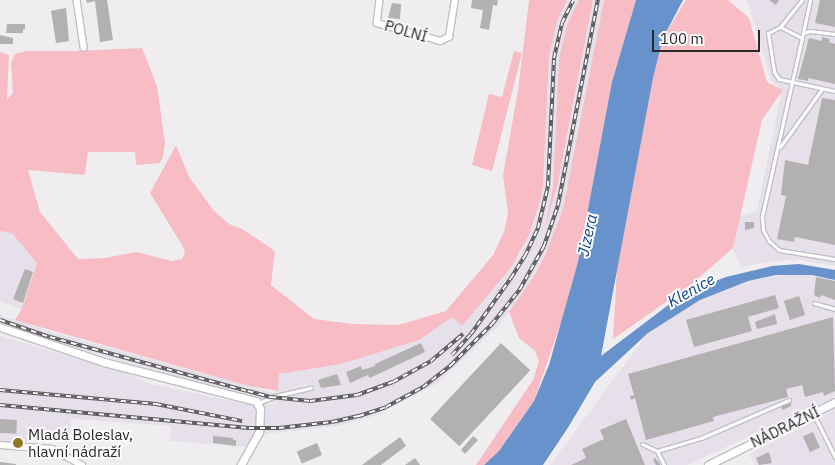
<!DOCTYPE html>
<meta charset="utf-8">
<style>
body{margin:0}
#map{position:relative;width:835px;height:465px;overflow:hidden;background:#efedf0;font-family:"IBM Plex Sans",sans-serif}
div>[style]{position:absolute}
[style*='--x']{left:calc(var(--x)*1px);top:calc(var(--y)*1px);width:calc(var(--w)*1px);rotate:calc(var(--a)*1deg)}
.built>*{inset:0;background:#e6e0ea}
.green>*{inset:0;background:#f8bcc5}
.water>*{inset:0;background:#6792cb}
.building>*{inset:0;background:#b3b0b2;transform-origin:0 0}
.roads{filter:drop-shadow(1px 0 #c1bfc3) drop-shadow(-1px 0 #c1bfc3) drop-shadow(0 1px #c1bfc3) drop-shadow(0 -1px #c1bfc3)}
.service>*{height:3px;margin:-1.5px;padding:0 1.5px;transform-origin:1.5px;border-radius:1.5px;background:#fff}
.minor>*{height:5.5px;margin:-2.75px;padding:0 2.75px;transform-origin:2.75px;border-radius:2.75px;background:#fff}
.tertiary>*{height:7px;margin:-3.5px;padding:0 3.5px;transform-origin:3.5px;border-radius:3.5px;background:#fff}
.rail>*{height:4px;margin-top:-2px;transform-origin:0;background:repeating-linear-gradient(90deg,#fcfafd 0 5.5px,#5a595a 0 11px);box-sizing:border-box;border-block:1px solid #5a595a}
.dots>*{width:14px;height:14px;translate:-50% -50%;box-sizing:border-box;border:2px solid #fcfafd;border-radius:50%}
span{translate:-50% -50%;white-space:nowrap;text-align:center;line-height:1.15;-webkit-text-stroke:4px #fcfafd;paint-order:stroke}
.street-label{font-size:15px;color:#292829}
.poi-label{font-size:15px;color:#292829}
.left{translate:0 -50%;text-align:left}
.water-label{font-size:16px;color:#0e478d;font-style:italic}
.scale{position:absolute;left:652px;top:30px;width:108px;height:22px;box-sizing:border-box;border:2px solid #292829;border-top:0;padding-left:6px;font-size:15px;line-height:18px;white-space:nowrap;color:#292829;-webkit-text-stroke:4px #fcfafd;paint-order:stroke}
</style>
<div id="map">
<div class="built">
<i style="clip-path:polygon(567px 0,579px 0,567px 25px,559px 59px,553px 187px,545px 224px,564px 153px,593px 0,604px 0,574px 155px,563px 209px,555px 232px,534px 276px,516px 304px,498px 326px,438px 383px,374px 416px,337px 426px,253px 435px,248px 447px,170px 441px,171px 426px,71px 419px,70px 433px,24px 443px,0 441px,0 336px,131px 374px,147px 383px,245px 404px,279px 404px,49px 341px,0 325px,0 315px,52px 332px,281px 395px,278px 391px,279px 374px,341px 364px,419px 340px,452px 317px,512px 266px,522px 251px,536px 218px,543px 186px,549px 57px,557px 21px)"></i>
<i style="clip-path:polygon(747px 0,835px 0,835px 266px,800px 260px,772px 261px,742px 267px,733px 250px,738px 217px,757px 211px,782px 90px,771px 80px)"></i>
<i style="clip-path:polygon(0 231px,12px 232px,37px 263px,22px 309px,0 301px)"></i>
<i style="clip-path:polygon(788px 274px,812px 275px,835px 280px,835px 397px,687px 465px,550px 465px,648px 333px,682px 310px,721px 290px,748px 281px)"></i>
<i style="clip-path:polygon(835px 409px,835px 465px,755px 465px,749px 454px)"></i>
</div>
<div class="green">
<i style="clip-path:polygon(529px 0,567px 0,557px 21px,549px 57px,543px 186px,540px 202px,529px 235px,512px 266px,462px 326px,452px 317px,419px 340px,341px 364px,279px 374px,278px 391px,249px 386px,15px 320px,22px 309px,37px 263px,12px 233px,0 231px,0 52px,9px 55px,7px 100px,13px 93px,11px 62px,15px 54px,27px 51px,75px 51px,142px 48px,157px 86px,165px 143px,163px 157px,160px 163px,136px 165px,135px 152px,88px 152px,85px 175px,28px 170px,40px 212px,78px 259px,105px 258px,136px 252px,172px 261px,182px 259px,185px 253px,182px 245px,150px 193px,176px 145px,189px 177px,214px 211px,229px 224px,244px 230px,275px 251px,271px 285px,314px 319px,353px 324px,398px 325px,446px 311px,493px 255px,504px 232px,508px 213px,503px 176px,518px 90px)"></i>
<i style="clip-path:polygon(579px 0,593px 0,558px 182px,545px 228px,553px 187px,559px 59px,567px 25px)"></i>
<i style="clip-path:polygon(604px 0,636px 0,612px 82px,578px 262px,564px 314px,534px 401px,499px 451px,484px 465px,476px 465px,533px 380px,539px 361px,535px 351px,519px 338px,509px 312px,534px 276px,546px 253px,563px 209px)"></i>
<i style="clip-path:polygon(686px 0,728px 0,749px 18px,767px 82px,783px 90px,762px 120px,733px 248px,693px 283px,613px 339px,617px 269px,653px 78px,663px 38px)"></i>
<i style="clip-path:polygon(514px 51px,522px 53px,492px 171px,472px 165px,489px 94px,502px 97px)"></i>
</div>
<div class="water">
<i style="clip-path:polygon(636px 0,683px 0,663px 38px,653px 78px,601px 356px,671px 303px,702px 286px,726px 277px,772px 266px,799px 264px,835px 270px,835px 280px,812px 275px,776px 275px,748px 281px,700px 300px,648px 333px,595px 382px,569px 426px,543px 465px,484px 465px,499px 451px,534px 401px,549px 365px,578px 262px,612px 82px)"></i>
</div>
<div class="building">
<i style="clip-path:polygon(86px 0,107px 0,113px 40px,100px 42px,95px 1px,87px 3px)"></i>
<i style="clip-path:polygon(472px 0,498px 0,497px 6px,493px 5px,489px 30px,480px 28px,483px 10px,471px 8px)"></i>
<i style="clip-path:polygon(769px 0,779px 0,776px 5px)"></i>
<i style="clip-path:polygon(820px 0,835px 0,835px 27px,815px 23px)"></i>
<i style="clip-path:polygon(392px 3px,401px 4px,400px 19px,388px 18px)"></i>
<i style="clip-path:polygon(66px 8px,69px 41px,56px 43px,51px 11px)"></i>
<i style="clip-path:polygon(7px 24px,25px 24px,25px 29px,23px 29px,23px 33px,6px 33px)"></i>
<i style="clip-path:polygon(0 35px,13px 38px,13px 44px,0 44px)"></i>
<i style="clip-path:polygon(822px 37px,830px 39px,829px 42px,835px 44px,835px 84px,808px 78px,808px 81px,798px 79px,809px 38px,822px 41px)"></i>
<i style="clip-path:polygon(822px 98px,835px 100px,835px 245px,795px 237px,794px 242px,777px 239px,786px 196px,781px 195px,785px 160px,808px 165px)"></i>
<i style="clip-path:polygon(745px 222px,754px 222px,754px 228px,745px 230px)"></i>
<i style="clip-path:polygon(25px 269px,33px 272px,23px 303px,13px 299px)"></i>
<i style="clip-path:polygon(816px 277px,835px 281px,835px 300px,821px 295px,820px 298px,814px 295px)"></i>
<i style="clip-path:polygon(775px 295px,779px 308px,748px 317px,752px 331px,694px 347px,686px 320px)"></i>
<i style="left:799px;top:296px;width:20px;height:16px;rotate:72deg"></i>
<i style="clip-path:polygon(775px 314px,777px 324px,757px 329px,755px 322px)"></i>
<i style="clip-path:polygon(833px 317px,835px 391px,824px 396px,823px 392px,805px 397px,802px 385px,786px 389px,788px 397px,713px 417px,714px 421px,646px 440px,635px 398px,631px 400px,630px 396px,634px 395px,628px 374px)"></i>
<i style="clip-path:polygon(421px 343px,425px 352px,374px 376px,369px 378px,368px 375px,350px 383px,346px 372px,361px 366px,362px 370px,375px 366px,375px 364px)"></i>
<i style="left:501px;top:343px;width:40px;height:104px;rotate:43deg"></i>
<i style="clip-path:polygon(337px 374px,341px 385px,321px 388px,318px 380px)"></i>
<i style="left:790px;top:402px;width:4px;height:10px;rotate:63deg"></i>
<i style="left:0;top:419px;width:17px;height:14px;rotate:3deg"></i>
<i style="clip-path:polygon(626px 419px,645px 465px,571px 465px,586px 458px,582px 449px,604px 439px,600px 430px)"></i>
<i style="left:813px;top:432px;width:17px;height:11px;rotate:66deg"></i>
<i style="clip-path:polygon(213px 436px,233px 438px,233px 440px,236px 440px,236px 446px,213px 443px)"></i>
<i style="clip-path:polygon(473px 436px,478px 440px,465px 454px,461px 450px)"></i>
<i style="clip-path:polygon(400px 437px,406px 446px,381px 465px,362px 465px)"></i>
<i style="left:317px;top:443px;width:13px;height:22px;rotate:67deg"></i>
<i style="clip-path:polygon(769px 452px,772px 463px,759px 465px,756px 458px)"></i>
<i style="clip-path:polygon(415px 458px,420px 465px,405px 465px)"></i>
<i style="clip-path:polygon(655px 458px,660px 464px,660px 465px,656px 465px,653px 460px)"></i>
<i style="clip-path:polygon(0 462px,16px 464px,16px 465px,0 465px)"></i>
</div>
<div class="roads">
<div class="service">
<i style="--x:780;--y:27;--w:35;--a:-51"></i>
<i style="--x:803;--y:33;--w:34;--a:-78"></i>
<i style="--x:835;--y:34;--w:25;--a:-173"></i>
<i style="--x:810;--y:31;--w:7;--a:164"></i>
<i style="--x:803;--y:33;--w:189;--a:102.6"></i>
<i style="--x:762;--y:217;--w:13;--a:86"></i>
<i style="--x:763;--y:230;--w:13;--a:61"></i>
<i style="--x:769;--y:241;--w:13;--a:42"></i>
<i style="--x:779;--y:250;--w:57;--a:9.1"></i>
<i style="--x:802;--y:38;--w:25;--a:-153"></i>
<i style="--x:780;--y:27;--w:13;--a:153"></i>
<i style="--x:768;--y:33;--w:39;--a:81"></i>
<i style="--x:774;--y:72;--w:9;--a:54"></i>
<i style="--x:779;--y:79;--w:57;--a:12.1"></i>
<i style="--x:780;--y:147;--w:72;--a:-54.1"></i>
<i style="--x:814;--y:303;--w:22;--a:16"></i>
<i style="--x:258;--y:403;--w:18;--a:-22"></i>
<i style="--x:275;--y:396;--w:37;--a:-13"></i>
<i style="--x:813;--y:413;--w:49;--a:63.4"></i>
<i style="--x:642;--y:444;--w:17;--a:25"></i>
<i style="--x:657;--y:451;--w:46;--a:-16.5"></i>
<i style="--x:701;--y:438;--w:96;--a:-23.4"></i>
<i style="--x:657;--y:451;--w:16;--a:63"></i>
</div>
<div class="minor">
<i style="--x:77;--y:0;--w:48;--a:81.5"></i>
<i style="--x:380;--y:0;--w:23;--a:97"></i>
<i style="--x:377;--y:23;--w:66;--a:15.9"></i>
<i style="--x:440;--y:41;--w:10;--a:-24"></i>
<i style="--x:449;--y:37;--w:37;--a:-81"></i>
<i style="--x:0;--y:445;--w:52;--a:4.4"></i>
<i style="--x:52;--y:449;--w:34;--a:28"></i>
</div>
<div class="tertiary">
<i style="--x:0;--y:327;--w:110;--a:18.6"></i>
<i style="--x:104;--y:362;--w:157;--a:14.4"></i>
<i style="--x:256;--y:401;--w:9;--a:63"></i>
<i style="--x:260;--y:409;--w:23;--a:92"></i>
<i style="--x:259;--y:432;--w:38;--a:119"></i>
<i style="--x:708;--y:465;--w:142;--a:-26.4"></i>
</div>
</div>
<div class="rail">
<i style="--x:0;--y:320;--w:53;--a:18.8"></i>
<i style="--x:50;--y:337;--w:205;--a:15.3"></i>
<i style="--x:248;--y:391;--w:24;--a:15"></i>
<i style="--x:271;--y:397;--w:39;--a:6"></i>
<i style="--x:310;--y:401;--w:47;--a:-7.3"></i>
<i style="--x:357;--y:395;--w:38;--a:-20"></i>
<i style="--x:393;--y:382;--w:43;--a:-28.9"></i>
<i style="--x:431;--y:361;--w:42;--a:-40.2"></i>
<i style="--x:452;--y:355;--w:28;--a:-48"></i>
<i style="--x:471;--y:334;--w:69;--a:-54.5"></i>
<i style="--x:511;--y:278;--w:26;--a:-58"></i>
<i style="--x:525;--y:256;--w:31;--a:-65"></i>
<i style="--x:538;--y:228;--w:43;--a:-76.6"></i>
<i style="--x:548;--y:186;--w:128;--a:-87.3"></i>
<i style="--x:554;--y:58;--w:36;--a:-77"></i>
<i style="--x:562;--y:23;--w:25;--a:-64"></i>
<i style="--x:0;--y:390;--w:157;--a:5.1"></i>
<i style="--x:156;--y:404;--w:88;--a:11.2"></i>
<i style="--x:0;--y:405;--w:250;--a:5.3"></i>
<i style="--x:249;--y:428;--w:30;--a:0"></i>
<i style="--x:279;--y:428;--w:53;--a:-6.5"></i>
<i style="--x:332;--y:422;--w:28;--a:-13"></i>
<i style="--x:359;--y:416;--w:28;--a:-18"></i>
<i style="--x:386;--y:407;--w:42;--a:-28.4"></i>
<i style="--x:423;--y:387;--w:36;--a:-38"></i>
<i style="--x:451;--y:365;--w:58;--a:-45"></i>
<i style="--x:492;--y:324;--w:45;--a:-51.3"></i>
<i style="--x:520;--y:289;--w:49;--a:-60.8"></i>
<i style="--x:544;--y:246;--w:43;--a:-71.1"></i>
<i style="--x:558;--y:205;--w:209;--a:-79"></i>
</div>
<div class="dots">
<i style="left:18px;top:443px;background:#90781e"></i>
</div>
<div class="street-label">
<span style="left:406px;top:31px;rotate:16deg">POLNÍ</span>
<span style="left:785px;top:427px;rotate:-26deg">NÁDRAŽNÍ</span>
</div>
<div class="poi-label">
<span class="left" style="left:28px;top:443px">Mladá Boleslav,<br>hlavní nádraží</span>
</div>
<div class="water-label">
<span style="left:587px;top:235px;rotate:-78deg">Jizera</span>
<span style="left:691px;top:290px;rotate:-29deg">Klenice</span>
</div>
<div class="scale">100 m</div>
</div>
